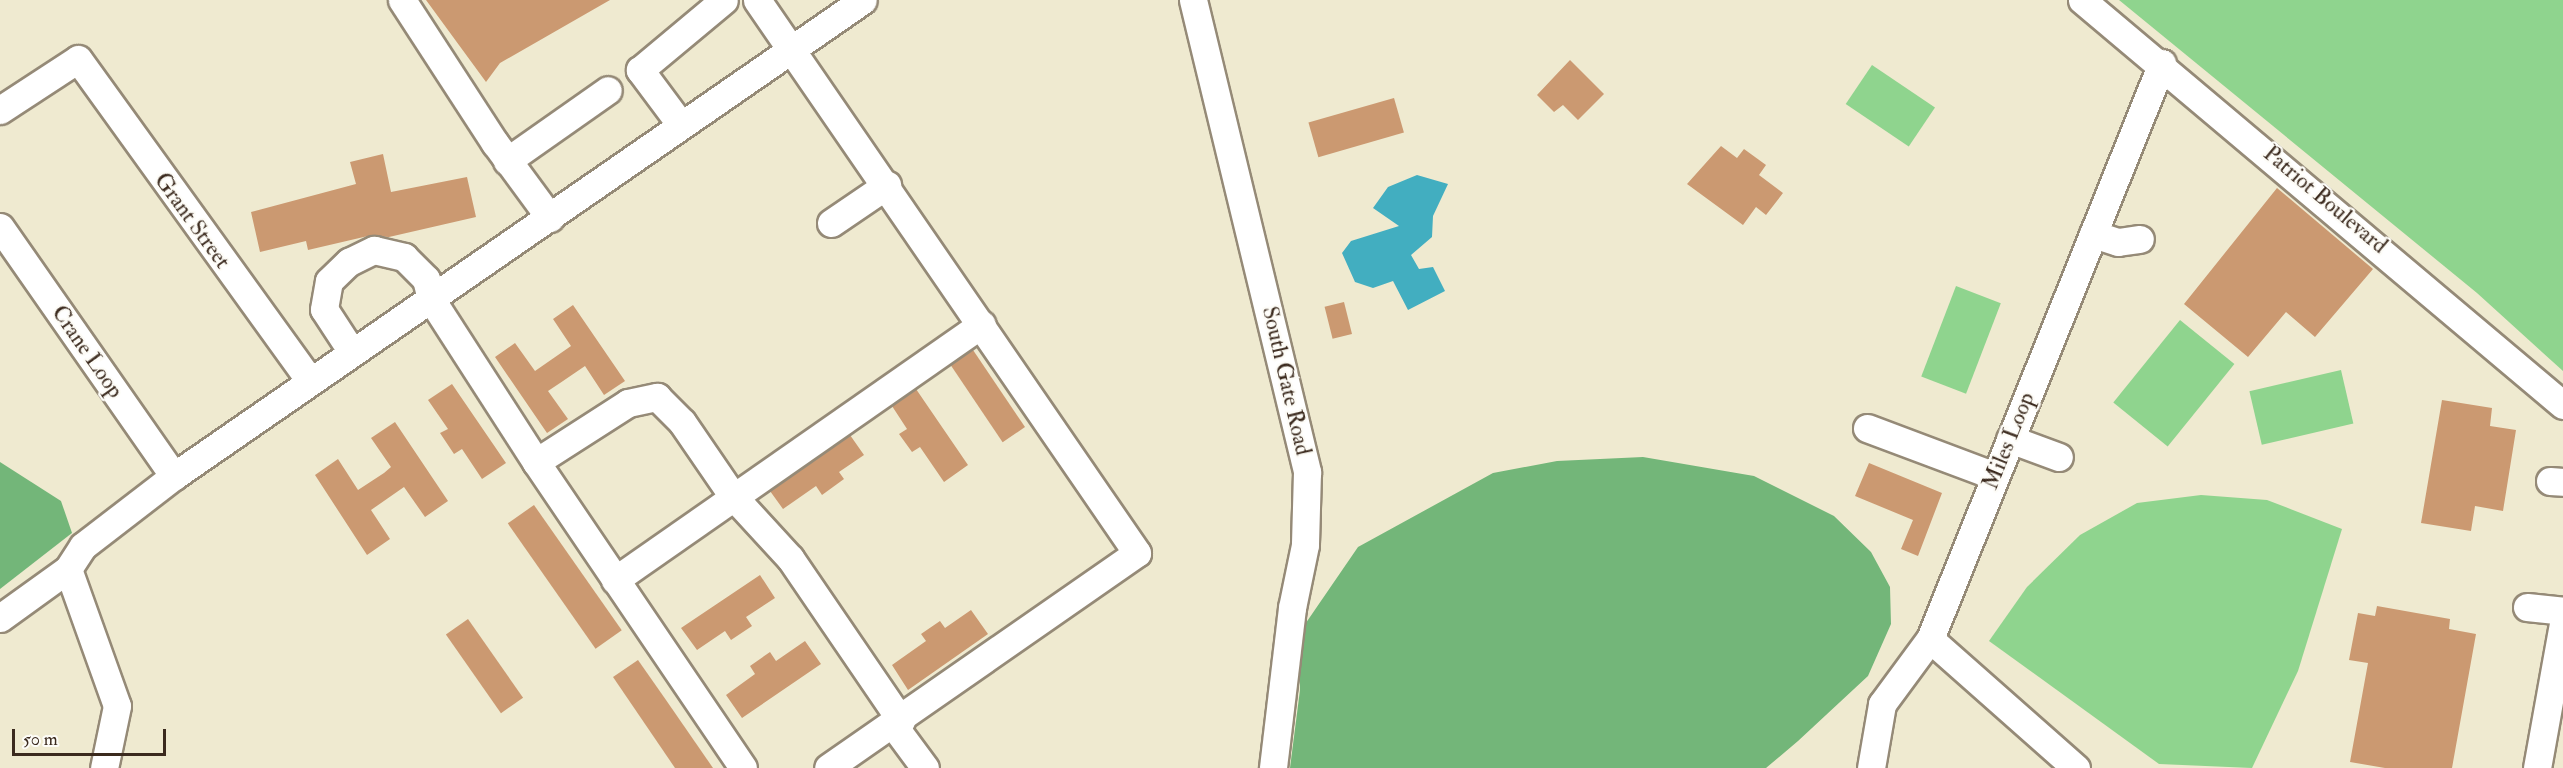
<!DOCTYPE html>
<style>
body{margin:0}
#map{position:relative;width:2563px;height:768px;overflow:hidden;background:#efead0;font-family:"IM FELL Double Pica",serif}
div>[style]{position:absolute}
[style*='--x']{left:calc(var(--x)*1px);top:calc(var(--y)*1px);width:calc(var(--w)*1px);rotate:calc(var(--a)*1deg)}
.green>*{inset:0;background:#8fd48e;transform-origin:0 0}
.forest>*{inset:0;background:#73b679}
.water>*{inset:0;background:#42aec0}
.building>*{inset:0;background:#cb9971;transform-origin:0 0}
.roads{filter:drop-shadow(2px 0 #958a77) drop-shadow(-2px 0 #958a77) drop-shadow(0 2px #958a77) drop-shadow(0 -2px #958a77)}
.minor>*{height:27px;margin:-13.5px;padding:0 13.5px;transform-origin:13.5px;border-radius:13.5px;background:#fff}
span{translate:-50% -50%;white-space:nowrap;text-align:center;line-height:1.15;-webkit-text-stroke:4.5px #fdfcf7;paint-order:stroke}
.street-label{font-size:22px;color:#3b2a1e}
.scale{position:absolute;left:12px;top:729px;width:154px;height:27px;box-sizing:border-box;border:3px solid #3b2a1e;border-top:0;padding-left:8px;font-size:18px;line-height:21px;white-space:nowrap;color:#3b2a1e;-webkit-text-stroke:4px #fdfcf7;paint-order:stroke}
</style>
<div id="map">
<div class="green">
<i style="clip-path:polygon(2119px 0,2563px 0,2563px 371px,2477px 293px)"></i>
<i style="left:1872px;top:65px;width:76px;height:47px;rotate:34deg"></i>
<i style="left:1956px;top:286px;width:48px;height:97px;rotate:21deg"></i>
<i style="left:2180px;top:320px;width:70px;height:106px;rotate:39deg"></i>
<i style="left:2341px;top:370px;width:55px;height:94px;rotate:77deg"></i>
<i style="clip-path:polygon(2201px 495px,2267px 500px,2342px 529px,2298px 671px,2252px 768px,2159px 764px,1989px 641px,2027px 587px,2080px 535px,2137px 503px)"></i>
</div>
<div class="forest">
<i style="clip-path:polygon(1643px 457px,1754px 476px,1834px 516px,1871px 552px,1890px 587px,1891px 624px,1868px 676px,1798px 741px,1766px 768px,1290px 768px,1300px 690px,1299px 633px,1358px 547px,1493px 473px,1557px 461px)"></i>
<i style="clip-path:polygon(0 462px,61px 501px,72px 533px,0 589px)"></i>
</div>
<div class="water">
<i style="clip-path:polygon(1417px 175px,1448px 184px,1433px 216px,1432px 237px,1411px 255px,1419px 269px,1433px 267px,1445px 291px,1408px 310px,1393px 281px,1373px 288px,1355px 282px,1342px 253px,1351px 241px,1399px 226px,1373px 208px,1388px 187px)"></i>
</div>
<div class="building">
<i style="clip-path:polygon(426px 0,610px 0,500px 63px,486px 82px)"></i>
<i style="clip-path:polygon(1570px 60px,1604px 94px,1578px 120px,1563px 105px,1554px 112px,1537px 95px)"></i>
<i style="left:1394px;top:98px;width:36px;height:89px;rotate:74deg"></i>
<i style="clip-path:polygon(1721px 146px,1737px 158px,1744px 149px,1766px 165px,1759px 175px,1783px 193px,1766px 215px,1756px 207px,1743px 225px,1687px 184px)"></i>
<i style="clip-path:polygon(383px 154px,391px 192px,467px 177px,476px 217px,389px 237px,368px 236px,308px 250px,306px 241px,260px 252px,251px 212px,356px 184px,350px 162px)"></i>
<i style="clip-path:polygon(2277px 188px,2373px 269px,2315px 337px,2286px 312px,2248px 357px,2184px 304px)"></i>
<i style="left:1344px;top:302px;width:33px;height:20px;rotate:76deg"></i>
<i style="clip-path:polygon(573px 305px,625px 381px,604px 395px,585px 366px,563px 381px,548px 391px,568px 419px,547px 433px,495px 357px,515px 343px,535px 371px,571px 346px,553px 319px)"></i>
<i style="left:973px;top:350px;width:93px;height:27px;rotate:56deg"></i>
<i style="clip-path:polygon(452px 384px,506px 463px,482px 479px,462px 449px,454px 454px,440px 433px,448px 429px,428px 400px)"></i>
<i style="clip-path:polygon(916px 389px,968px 465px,944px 482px,920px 447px,912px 452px,899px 434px,907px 429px,892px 406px)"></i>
<i style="clip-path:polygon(2442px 400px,2492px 408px,2490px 426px,2516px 430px,2503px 511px,2475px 506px,2471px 531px,2421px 523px)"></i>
<i style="clip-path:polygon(395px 422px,448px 501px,425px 517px,404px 487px,371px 510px,390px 539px,367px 555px,315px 475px,338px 459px,358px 490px,384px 473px,391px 467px,371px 438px)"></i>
<i style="clip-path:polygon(850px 435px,864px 455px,839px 472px,844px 479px,822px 495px,816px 486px,783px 509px,770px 491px)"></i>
<i style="clip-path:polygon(1869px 463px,1942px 493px,1918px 556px,1901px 549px,1913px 520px,1855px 496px)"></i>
<i style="left:534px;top:505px;width:153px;height:32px;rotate:55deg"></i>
<i style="clip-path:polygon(760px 575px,775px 598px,746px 617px,752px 626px,731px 640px,725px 631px,697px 650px,681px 628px)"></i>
<i style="clip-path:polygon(2377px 606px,2450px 619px,2449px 629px,2476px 634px,2452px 768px,2385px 768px,2350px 762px,2368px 663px,2349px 660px,2358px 613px,2375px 616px)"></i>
<i style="clip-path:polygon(971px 610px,988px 634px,908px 690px,892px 665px,926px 641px,921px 634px,940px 621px,945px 628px)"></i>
<i style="left:468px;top:619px;width:96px;height:27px;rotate:55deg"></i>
<i style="clip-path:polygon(805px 641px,821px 664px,742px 718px,726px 695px,755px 674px,750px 666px,770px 652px,776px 661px)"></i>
<i style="clip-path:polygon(638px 660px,666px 700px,713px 768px,675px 768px,613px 677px)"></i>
</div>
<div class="roads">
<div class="minor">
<i style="--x:402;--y:0;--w:171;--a:57"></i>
<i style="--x:495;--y:143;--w:93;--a:53.7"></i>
<i style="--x:757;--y:0;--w:671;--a:55.5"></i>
<i style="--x:1137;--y:553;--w:376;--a:145.2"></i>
<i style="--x:1193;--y:0;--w:486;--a:76.4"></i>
<i style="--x:1307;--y:472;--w:73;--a:91.6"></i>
<i style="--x:1305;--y:545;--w:64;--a:101.7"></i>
<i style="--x:1292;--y:608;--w:161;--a:96.8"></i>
<i style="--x:2082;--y:0;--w:629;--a:40.1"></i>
<i style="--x:0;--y:110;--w:93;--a:-33.2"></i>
<i style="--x:78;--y:59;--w:397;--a:54.2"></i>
<i style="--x:681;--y:125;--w:69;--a:-126.7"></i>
<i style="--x:640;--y:70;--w:109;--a:-39.8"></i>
<i style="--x:507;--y:161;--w:123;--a:-35.1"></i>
<i style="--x:831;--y:223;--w:68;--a:-34.2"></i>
<i style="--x:0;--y:227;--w:304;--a:55.1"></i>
<i style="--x:2093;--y:234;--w:26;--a:18"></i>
<i style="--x:2118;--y:242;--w:22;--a:-8"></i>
<i style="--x:352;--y:352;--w:51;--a:-123.1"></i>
<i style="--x:324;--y:309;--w:28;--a:-80"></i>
<i style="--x:329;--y:281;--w:28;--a:-44"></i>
<i style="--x:349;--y:262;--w:28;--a:-26"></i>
<i style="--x:374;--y:250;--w:31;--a:13"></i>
<i style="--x:404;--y:257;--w:31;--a:45"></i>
<i style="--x:426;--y:279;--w:21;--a:76"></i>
<i style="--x:431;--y:299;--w:194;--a:57.2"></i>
<i style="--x:536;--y:462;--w:369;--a:55.9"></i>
<i style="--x:1867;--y:428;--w:137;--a:20.6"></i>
<i style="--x:2010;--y:439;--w:52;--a:20.2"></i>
<i style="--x:536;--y:462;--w:109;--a:-32.7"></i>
<i style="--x:628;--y:403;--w:30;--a:-12"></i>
<i style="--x:657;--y:397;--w:35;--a:45"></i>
<i style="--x:682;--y:422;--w:88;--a:55.6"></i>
<i style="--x:732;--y:495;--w:86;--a:47.4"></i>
<i style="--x:790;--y:558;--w:197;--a:55.7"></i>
<i style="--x:2550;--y:481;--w:13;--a:4"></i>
<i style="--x:68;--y:569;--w:145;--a:70.3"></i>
<i style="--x:117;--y:706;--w:63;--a:101.8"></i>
<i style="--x:615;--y:580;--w:447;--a:-34.9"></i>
<i style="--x:2527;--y:607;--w:36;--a:6"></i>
<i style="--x:0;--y:618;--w:84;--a:-35.8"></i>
<i style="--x:68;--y:569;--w:27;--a:-57"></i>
<i style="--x:83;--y:546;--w:115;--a:-37.6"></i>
<i style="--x:174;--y:476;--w:837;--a:-34.64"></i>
<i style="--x:1930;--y:639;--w:195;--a:41.5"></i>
<i style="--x:894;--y:726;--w:52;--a:53.6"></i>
<i style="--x:1871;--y:768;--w:65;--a:-80.2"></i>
<i style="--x:1882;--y:704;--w:81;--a:-53.6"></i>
<i style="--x:1930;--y:639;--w:621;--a:-68.06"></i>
<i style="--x:2537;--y:768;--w:146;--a:-79.8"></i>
</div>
</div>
<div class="street-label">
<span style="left:2325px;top:200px;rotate:40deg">Patriot Boulevard</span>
<span style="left:192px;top:221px;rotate:54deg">Grant Street</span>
<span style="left:87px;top:352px;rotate:55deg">Crane Loop</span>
<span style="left:1286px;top:381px;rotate:77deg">South Gate Road</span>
<span style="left:2009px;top:441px;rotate:-68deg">Miles Loop</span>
</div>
<div class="scale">50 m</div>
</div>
